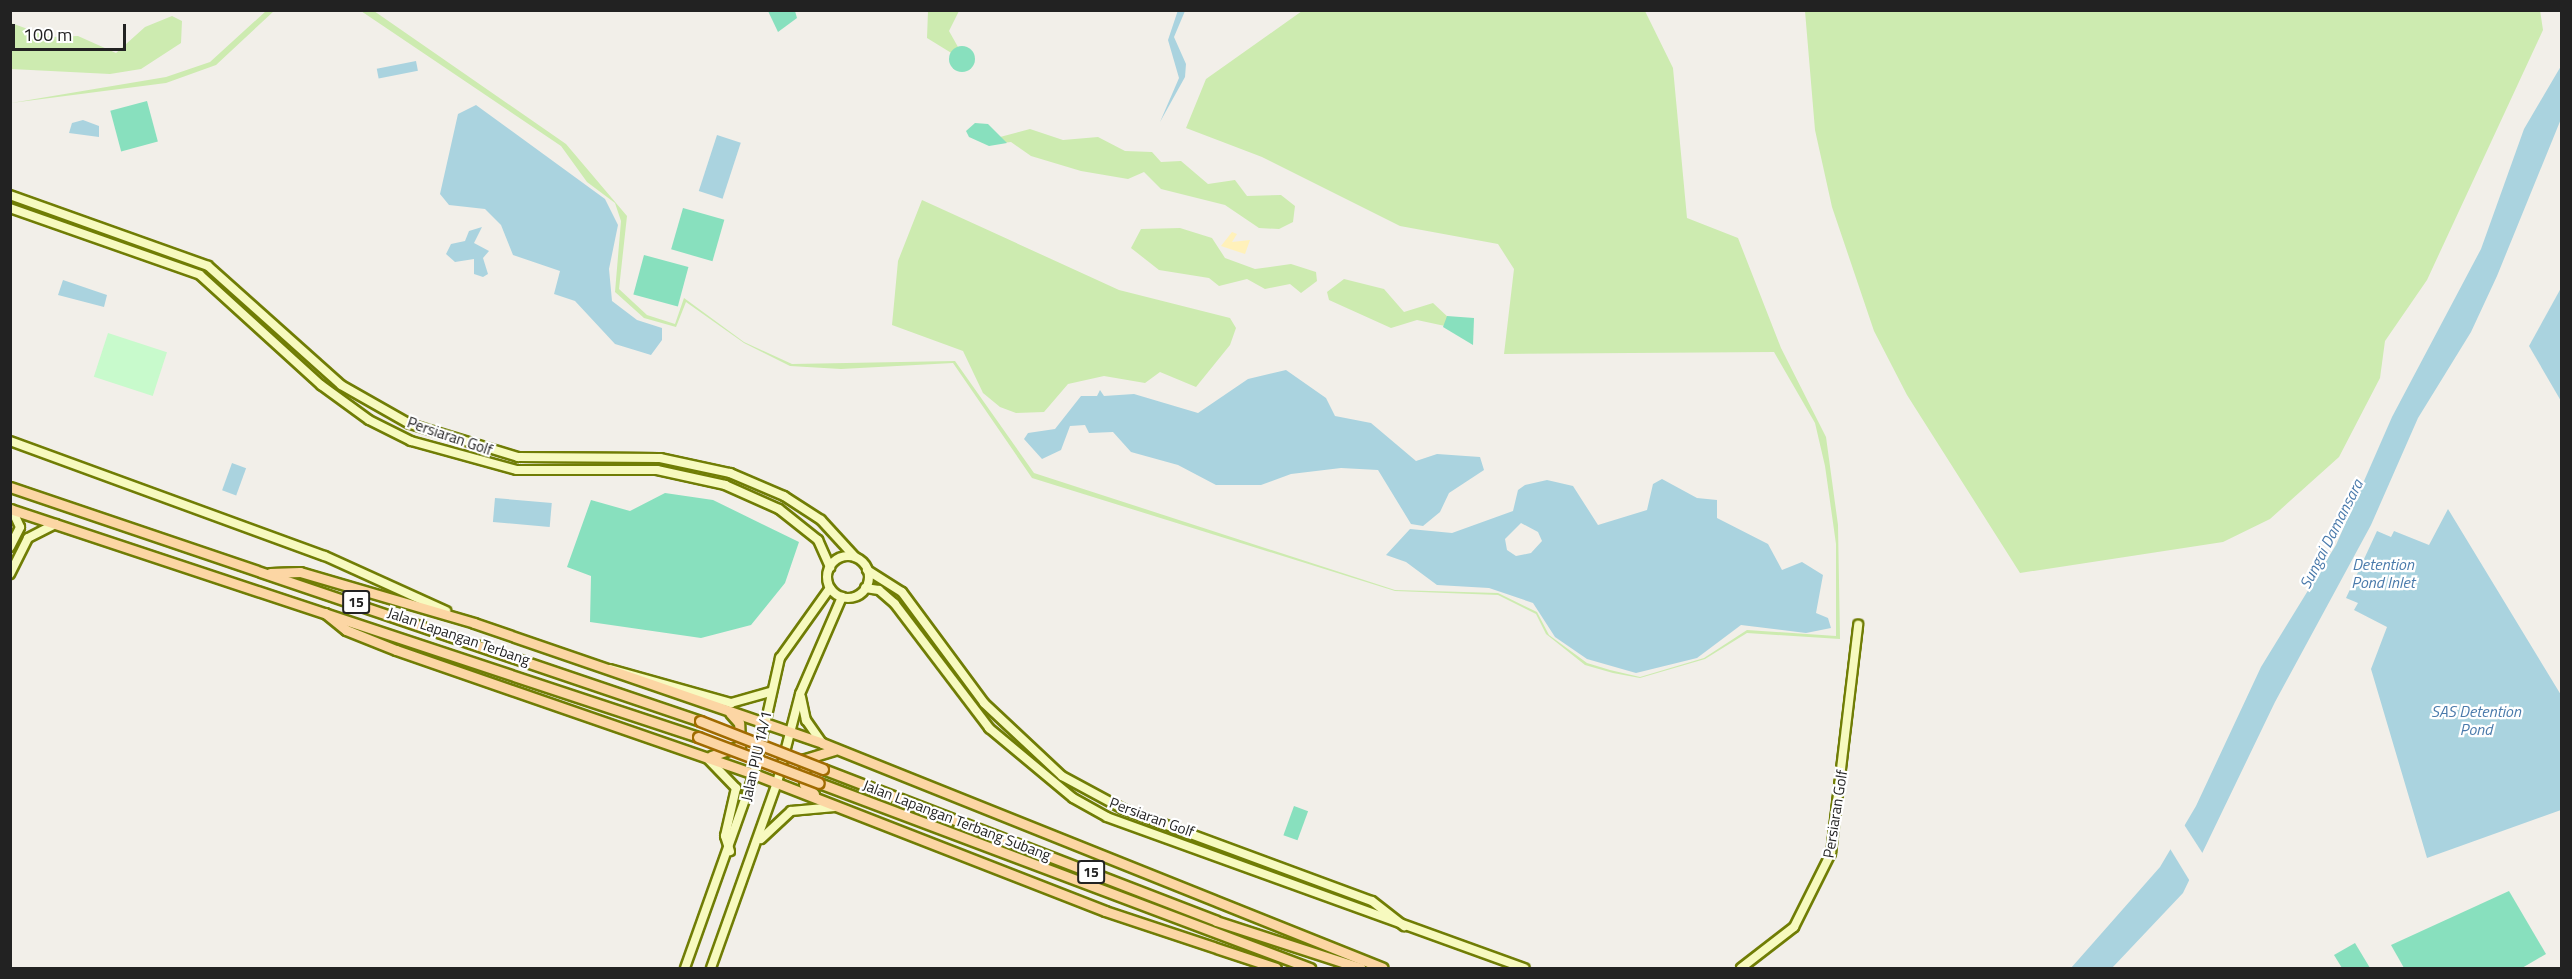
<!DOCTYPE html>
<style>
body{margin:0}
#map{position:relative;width:2572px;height:979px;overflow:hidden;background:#f2efe9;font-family:"Titillium Web",sans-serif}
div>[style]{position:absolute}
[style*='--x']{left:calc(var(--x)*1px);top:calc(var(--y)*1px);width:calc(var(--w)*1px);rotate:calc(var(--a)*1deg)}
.grass>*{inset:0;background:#cdebb0}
.sand>*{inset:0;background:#fff1ba}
.park>*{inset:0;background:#c8facc;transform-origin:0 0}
.pitch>*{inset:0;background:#88e0be;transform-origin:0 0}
.round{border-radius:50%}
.water>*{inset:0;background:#aad3df;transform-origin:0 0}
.pier>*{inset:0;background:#f2efe9}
.roads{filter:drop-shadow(2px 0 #707d05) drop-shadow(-2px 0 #707d05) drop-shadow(0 2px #707d05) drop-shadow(0 -2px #707d05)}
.secondary>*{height:8px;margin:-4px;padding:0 4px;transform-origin:4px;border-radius:4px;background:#f7fabf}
.secondary>.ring{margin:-4px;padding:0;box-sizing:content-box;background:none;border:8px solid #f7fabf;border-radius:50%}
.primary>*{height:9px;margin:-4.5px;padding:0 4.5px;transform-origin:4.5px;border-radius:4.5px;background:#fcd6a4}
.bridges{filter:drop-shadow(2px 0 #a06b00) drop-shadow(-2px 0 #a06b00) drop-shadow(0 2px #a06b00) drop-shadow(0 -2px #a06b00)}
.primary-bridge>*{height:9px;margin:-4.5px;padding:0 4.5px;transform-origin:4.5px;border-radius:4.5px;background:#fcd6a4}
span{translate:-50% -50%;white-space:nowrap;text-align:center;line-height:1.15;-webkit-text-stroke:4.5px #fff;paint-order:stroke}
.shield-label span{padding:2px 4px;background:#fff;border:2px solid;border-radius:4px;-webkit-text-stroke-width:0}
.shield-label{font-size:14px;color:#222;font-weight:700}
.street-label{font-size:15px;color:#222}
.water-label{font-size:16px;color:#4a7aab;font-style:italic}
.frame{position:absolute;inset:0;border:12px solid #222;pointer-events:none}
.scale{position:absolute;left:12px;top:24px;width:114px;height:27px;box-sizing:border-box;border:3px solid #222;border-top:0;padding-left:8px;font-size:18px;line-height:21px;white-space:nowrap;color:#222;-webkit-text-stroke:4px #fff;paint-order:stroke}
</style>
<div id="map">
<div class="grass">
<i style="clip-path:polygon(2540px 10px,2543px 30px,2427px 280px,2385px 341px,2380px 378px,2339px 457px,2270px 519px,2223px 542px,2020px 573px,1907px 395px,1874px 331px,1832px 207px,1815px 130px,1805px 11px)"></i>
<i style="clip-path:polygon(266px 11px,274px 11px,216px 65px,166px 83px,11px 103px,166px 77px,210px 62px)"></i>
<i style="clip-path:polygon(928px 11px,959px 11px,949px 31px,958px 47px,953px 54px,927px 38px)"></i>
<i style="clip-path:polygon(1434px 11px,1645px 11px,1673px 68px,1687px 218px,1738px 238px,1781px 348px,1826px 437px,1838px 525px,1840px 639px,1747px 633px,1705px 659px,1640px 678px,1613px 673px,1585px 665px,1546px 634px,1536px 614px,1498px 595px,1395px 591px,1032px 478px,953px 363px,841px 369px,790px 366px,744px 343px,686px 302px,676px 327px,644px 318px,615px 292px,621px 221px,615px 203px,587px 182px,561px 146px,361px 11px,374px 11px,566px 144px,627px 216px,619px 289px,647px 315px,675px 324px,684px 298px,744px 342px,792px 364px,955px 361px,1034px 473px,1395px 590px,1498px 593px,1537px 612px,1549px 635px,1587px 663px,1610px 670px,1640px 677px,1704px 658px,1747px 630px,1836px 636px,1836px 544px,1825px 466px,1815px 423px,1774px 352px,1504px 354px,1514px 269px,1498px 244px,1400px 226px,1262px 157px,1186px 128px,1206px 79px,1302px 11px)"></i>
<i style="clip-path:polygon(172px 16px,182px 21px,181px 43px,141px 69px,110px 74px,11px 69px,11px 23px,50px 37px,78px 36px,116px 53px,145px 27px)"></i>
<i style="clip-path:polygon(1030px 129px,1063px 140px,1098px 137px,1125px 151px,1152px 152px,1161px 162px,1181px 161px,1208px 184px,1235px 180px,1247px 196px,1281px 195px,1295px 206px,1293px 222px,1279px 229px,1259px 228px,1225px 205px,1161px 189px,1144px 172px,1128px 179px,1081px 171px,1031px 156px,1011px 142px,1002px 143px,1000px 137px)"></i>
<i style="clip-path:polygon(922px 200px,1119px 290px,1230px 318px,1236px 328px,1230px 345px,1196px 387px,1160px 372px,1145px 383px,1104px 376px,1068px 384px,1044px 412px,1016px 413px,1000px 407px,983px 393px,963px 351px,892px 325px,898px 261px)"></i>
<i style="clip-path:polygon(1180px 228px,1212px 238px,1225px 258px,1255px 269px,1291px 264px,1316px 272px,1317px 281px,1301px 293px,1290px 284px,1265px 289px,1247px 279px,1219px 286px,1209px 278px,1159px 270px,1131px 248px,1141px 229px)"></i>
<i style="clip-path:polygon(1344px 279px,1384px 289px,1404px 312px,1433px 303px,1450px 319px,1445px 326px,1417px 320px,1391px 328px,1329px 300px,1327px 292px)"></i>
</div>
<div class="sand">
<i style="clip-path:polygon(1232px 232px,1237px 234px,1232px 242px,1250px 240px,1245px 254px,1221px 246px)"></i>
</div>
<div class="park">
<i style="left:108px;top:333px;width:62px;height:46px;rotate:18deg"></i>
</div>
<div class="pitch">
<i style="clip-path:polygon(768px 11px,795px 11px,797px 18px,778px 32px)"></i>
<i class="round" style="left:949px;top:46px;width:26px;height:26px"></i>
<i style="left:147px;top:101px;width:42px;height:38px;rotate:75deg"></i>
<i style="clip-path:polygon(975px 123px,988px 124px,1007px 143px,989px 146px,969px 137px,966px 131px)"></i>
<i style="left:683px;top:208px;width:43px;height:43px;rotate:16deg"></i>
<i style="left:644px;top:255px;width:46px;height:41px;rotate:15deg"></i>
<i style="clip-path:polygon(1447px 316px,1474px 318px,1473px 345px,1443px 327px)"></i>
<i style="clip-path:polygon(665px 493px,713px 500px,799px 542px,785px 583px,751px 625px,701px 638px,590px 622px,591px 576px,567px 567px,591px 500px,630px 511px)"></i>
<i style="left:1294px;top:806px;width:15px;height:31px;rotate:20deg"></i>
<i style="clip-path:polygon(2509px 891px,2546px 954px,2522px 968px,2404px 968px,2391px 945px)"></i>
<i style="clip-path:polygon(2355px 943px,2370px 968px,2342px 968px,2334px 955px)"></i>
</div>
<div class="water">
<i style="clip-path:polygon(1178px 10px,1185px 11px,1174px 37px,1186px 64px,1185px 77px,1160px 122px,1179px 78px,1168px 40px)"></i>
<i style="left:416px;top:61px;width:10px;height:40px;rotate:79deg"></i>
<i style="clip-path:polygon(2561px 66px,2561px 119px,2497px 276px,2471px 332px,2418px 418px,2371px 525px,2275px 702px,2183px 893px,2112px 968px,2071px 968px,2160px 867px,2196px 806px,2261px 667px,2336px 545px,2392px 417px,2481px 249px,2524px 129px)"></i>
<i style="clip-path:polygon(476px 105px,605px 199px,618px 225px,609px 269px,612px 301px,637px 320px,662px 328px,662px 340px,651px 355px,615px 344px,575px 301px,554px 294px,560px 271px,513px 255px,501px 225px,485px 209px,449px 205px,440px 194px,458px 114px)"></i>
<i style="clip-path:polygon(83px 120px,99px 126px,99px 137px,69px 133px,72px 123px)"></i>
<i style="left:717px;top:135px;width:25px;height:59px;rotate:18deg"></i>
<i style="clip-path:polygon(482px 227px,474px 243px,489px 251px,483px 258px,488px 274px,483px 277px,474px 274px,474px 259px,455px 262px,446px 254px,451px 244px,465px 241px,469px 231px)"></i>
<i style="clip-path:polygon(63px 280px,107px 295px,104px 307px,58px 295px)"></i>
<i style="clip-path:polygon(2561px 288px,2561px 401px,2529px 346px)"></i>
<i style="clip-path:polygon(1286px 370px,1326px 398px,1335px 416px,1371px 423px,1416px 461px,1437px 454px,1480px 457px,1484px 470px,1449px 493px,1440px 512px,1423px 526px,1411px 524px,1378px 470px,1341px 468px,1291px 474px,1261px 485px,1216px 485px,1178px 465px,1131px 452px,1113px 432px,1089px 433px,1085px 425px,1070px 426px,1061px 450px,1042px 459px,1024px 439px,1028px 433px,1055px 429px,1081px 396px,1097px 396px,1100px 390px,1104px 396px,1134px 394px,1198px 413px,1248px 379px)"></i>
<i style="left:232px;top:463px;width:15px;height:29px;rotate:20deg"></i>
<i style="clip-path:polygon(evenodd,1662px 479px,1697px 498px,1717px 500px,1717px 518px,1768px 544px,1782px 570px,1802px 562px,1823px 575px,1816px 613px,1828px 618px,1831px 628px,1806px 633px,1741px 625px,1697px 658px,1636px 673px,1587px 659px,1555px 637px,1533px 603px,1489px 588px,1437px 585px,1406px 562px,1386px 555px,1410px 529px,1452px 533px,1513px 511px,1518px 490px,1525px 485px,1547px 480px,1573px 486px,1598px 525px,1647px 510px,1653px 484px,1662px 479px,1521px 523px,1538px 532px,1542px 541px,1531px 553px,1516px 556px,1507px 550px,1505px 539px,1521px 523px)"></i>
<i style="left:495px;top:498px;width:57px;height:24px;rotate:5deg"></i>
<i style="clip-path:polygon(2448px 509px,2561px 695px,2561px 810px,2427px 858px,2371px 669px,2387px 627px,2354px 610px,2358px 603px,2346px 598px,2377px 531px,2391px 537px,2394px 531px,2429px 545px)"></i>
</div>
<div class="pier">
<i style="clip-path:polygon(2183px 823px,2205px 857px,2191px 883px,2169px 847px)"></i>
</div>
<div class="roads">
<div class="secondary">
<i style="--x:10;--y:195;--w:210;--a:19.7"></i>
<i style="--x:208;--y:266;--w:178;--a:41.8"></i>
<i style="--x:341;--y:385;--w:79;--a:29.5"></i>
<i style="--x:410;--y:424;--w:113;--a:17"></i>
<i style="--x:518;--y:457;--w:142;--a:0.4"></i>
<i style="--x:660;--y:458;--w:72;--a:12.1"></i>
<i style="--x:730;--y:473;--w:59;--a:23.1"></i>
<i style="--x:784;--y:496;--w:44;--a:33"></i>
<i style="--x:821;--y:520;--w:50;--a:47.4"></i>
<i style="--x:10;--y:208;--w:201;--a:19.4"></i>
<i style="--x:200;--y:275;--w:164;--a:42.3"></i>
<i style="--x:321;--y:385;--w:59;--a:36.1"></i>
<i style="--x:369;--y:420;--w:47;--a:26.6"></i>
<i style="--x:411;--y:441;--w:110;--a:15.3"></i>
<i style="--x:517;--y:470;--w:140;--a:0"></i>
<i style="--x:657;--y:470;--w:70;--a:12.4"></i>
<i style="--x:725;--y:485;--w:59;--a:24"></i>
<i style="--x:779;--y:509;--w:50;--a:38.5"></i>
<i style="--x:818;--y:540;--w:30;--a:66"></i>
<i style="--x:10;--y:441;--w:335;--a:20.1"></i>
<i style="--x:325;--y:556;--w:133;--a:24.4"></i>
<i style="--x:10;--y:547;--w:22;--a:-63"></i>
<i style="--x:20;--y:527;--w:19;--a:-115"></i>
<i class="ring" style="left:827px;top:556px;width:34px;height:34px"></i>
<i style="--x:867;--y:570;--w:41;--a:32.2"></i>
<i style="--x:902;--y:592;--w:138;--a:53.5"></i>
<i style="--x:984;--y:703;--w:107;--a:43.1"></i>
<i style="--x:1062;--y:776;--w:69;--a:28.4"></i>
<i style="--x:1123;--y:809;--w:265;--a:20.3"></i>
<i style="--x:1372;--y:901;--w:41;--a:38"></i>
<i style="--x:10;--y:574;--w:40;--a:-63.4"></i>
<i style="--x:28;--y:538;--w:31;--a:-27"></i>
<i style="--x:865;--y:588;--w:14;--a:8"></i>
<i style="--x:879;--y:590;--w:21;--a:41"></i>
<i style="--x:895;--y:604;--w:156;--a:52.8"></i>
<i style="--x:989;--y:728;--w:109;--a:39.8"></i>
<i style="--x:1073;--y:798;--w:39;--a:29"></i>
<i style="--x:1107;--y:817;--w:444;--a:19.9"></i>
<i style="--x:610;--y:669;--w:126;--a:15.7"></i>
<i style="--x:731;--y:703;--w:41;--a:-15.8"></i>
<i style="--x:801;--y:697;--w:24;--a:78"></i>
<i style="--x:806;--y:720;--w:28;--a:55"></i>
<i style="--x:707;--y:758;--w:42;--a:46"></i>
<i style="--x:736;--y:788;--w:49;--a:102.9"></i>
<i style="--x:725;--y:836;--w:16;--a:72"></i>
<i style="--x:761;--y:839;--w:41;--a:-43"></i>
<i style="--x:791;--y:811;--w:44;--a:-5.2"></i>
<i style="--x:685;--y:968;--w:206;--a:-70.4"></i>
<i style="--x:754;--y:774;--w:119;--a:-77.4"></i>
<i style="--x:780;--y:658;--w:86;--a:-54.5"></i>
<i style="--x:711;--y:968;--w:196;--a:-70.4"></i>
<i style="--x:777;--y:783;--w:92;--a:-75.5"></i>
<i style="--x:800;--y:694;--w:106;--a:-66.6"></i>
<i style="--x:1741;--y:968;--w:67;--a:-37.7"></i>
<i style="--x:1794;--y:927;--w:83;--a:-63.4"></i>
<i style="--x:1831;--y:853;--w:230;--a:-83.2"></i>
</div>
<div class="primary">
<i style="--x:10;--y:487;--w:729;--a:18.73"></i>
<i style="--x:10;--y:509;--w:725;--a:18.33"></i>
<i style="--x:270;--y:573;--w:30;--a:-2"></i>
<i style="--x:300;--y:572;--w:181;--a:16.3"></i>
<i style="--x:474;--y:623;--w:368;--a:19"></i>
<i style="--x:822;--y:743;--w:604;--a:21.85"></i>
<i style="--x:325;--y:613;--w:27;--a:39"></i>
<i style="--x:346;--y:630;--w:54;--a:21.8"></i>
<i style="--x:396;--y:650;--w:379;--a:19.1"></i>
<i style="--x:754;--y:774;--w:377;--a:21.3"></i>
<i style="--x:1105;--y:911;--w:180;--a:18.4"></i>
<i style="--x:711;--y:756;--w:31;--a:-19"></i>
<i style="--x:740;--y:746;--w:23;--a:-92"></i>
<i style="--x:739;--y:723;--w:13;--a:-132"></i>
<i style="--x:823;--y:769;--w:421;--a:21.1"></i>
<i style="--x:1216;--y:921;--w:152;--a:18"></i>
<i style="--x:819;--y:783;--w:525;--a:20.65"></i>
<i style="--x:814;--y:794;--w:14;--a:-135"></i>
<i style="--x:804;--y:784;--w:25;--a:-88"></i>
<i style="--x:805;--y:759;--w:31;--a:-17"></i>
</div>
</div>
<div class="bridges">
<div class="primary-bridge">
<i style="--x:700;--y:721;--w:132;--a:21.3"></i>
<i style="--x:698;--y:737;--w:129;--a:20.8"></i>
</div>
</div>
<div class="shield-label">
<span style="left:356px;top:602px">15</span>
<span style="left:1091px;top:872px">15</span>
</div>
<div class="street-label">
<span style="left:450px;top:436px;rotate:19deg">Persiaran Golf</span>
<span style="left:459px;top:636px;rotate:19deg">Jalan Lapangan Terbang</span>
<span style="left:756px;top:756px;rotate:-77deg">Jalan PJU 1A/1</span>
<span style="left:1835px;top:814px;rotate:-81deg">Persiaran Golf</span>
<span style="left:1152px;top:817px;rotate:20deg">Persiaran Golf</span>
<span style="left:957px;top:820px;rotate:21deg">Jalan Lapangan Terbang Subang</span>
</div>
<div class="water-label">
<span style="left:2331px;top:534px;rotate:-63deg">Sungai Damansara</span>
<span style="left:2383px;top:573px">Detention<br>Pond Inlet</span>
<span style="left:2476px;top:720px">SAS Detention<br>Pond</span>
</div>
<div class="frame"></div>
<div class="scale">100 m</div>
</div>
